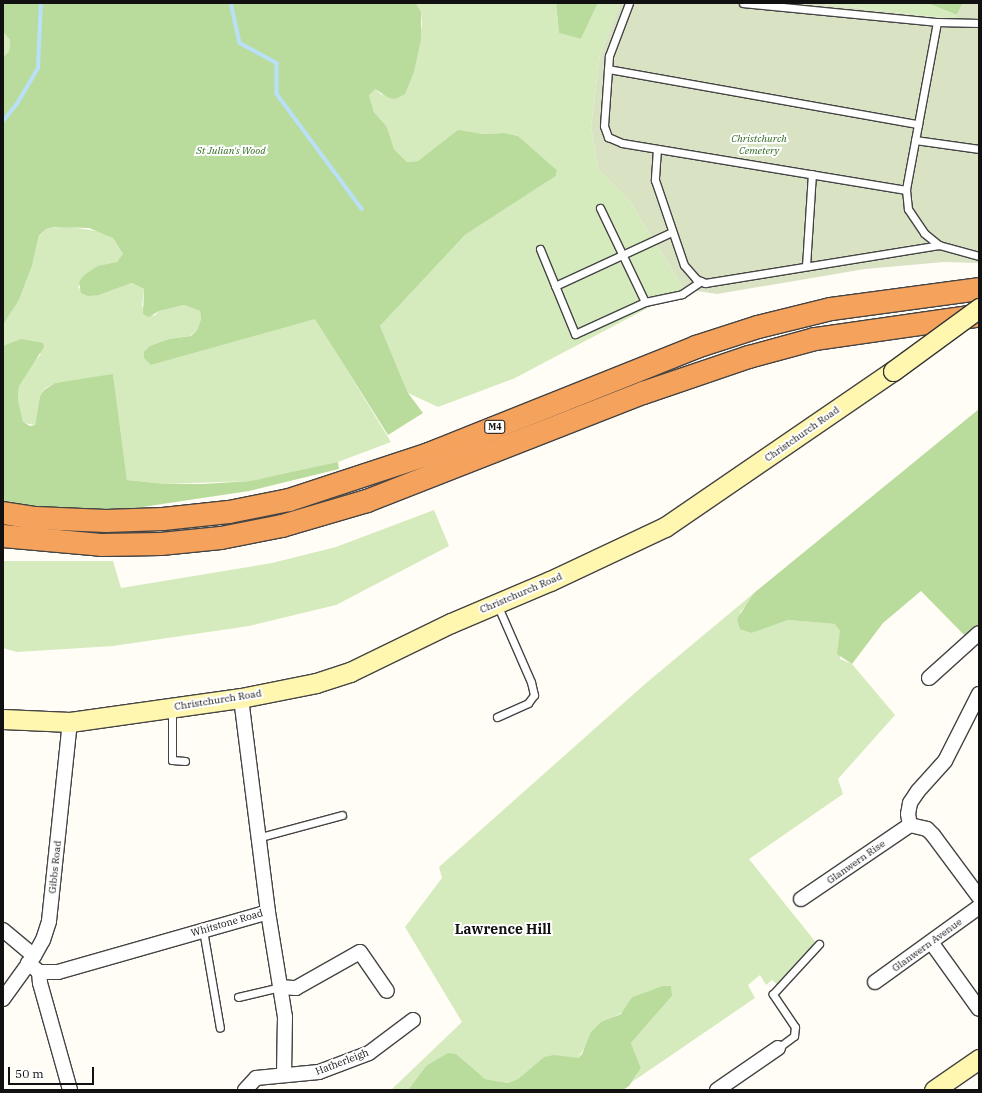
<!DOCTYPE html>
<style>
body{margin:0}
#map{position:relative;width:982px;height:1093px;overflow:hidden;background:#fffdf5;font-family:"IBM Plex Serif",serif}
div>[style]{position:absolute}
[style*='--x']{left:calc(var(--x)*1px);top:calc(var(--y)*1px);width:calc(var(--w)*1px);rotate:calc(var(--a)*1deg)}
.green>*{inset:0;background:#d5ebbd}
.forest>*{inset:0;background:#b9dc9c}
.cemetery>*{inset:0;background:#d9e3c4}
.stream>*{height:3.5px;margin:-1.75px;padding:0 1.75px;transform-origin:1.75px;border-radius:1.75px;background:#b9e0f7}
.roads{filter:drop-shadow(1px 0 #444) drop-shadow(-1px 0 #444) drop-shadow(0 1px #444) drop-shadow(0 -1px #444)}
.lane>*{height:7px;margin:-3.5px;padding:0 3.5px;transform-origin:3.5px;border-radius:3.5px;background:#fff}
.street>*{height:14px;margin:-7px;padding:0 7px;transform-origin:7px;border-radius:7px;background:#fff}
.secondary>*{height:19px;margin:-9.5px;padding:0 9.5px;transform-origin:9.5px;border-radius:9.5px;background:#fff6b0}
.highway>*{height:22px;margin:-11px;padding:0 11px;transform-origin:11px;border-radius:11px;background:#f5a25d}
.bridges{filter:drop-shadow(1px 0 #333) drop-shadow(-1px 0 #333) drop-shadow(0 1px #333) drop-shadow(0 -1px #333)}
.secondary-bridge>*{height:19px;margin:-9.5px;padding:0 9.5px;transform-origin:9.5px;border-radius:9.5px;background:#fff6b0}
span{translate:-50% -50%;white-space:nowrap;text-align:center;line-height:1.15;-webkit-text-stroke:4px #fff;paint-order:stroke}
.shield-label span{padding:1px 3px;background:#fff;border:1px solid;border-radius:3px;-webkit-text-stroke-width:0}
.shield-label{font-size:9px;color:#111;font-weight:700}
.park-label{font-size:10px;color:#2f6b1f;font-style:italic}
.street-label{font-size:10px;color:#111}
.district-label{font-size:14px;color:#111;font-weight:700}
.frame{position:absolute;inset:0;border:4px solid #111;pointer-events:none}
.scale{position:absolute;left:8px;top:1067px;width:86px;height:18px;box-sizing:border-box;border:2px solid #111;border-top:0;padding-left:5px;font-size:12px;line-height:14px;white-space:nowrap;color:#111;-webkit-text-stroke:3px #fff;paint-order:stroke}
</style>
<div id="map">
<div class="green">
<i style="clip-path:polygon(416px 3px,556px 3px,559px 33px,581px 39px,598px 3px,620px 3px,600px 54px,591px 127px,598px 169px,630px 202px,684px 289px,513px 379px,438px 407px,408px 393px,380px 326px,465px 235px,556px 176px,557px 170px,518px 136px,504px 133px,483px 134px,458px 131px,418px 161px,407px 162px,394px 149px,387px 127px,374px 112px,369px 95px,371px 90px,375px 89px,382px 95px,414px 72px,422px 24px,421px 12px)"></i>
<i style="clip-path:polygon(814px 3px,927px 3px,957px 15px,956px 19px)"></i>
<i style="clip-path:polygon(3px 32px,10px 40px,9px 51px,3px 57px)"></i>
<i style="clip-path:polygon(64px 226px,103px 232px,113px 238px,123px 254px,122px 259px,117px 262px,84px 275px,78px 288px,99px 295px,132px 283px,144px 289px,142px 306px,154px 316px,159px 311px,184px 305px,200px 311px,201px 319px,197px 330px,190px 336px,169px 339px,151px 365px,315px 318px,391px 442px,338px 462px,286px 475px,250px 481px,166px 484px,127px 480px,113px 375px,55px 383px,44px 389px,40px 396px,35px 425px,23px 423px,18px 399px,19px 385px,26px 371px,41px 354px,3px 346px,3px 325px,19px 300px,32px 266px,39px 237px,46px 229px)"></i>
<i style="clip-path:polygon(434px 510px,449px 546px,336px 605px,249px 626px,113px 646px,17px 652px,3px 648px,3px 561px,113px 561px,121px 588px,272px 563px,336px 547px)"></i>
<i style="clip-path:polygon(754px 593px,749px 603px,740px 612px,752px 633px,788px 620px,836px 624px,840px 631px,840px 659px,852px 664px,895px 715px,838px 779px,843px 794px,749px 859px,818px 945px,780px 987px,772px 980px,766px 985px,760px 975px,748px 985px,755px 998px,632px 1082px,641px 1068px,631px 1043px,672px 996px,655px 989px,632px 997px,625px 1011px,613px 1017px,587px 1044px,578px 1058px,544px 1057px,518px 1079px,508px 1083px,485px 1079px,476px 1072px,426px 1066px,408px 1090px,391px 1090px,462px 1022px,405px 927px,442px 878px,439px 867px,645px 684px)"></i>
</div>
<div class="forest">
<i style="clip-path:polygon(3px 3px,416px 3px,421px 12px,421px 39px,414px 72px,405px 94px,395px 99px,389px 98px,375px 89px,369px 95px,374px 112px,387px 127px,394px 149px,407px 162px,418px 161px,458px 130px,483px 134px,504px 133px,518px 136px,557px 170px,556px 176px,465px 235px,380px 326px,408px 393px,423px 413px,388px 435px,315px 319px,151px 365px,144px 358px,144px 352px,150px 346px,169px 339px,191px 336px,197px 330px,201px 319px,200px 311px,184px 305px,159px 311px,149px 317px,143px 314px,144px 289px,132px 283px,99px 295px,88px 296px,81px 293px,79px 282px,84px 275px,98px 266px,117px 262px,123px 254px,113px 238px,89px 228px,55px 227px,46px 229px,39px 236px,32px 266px,19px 300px,3px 325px,3px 57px,9px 51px,10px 40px,3px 32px)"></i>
<i style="clip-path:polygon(556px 3px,598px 3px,581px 39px,559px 33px)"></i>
<i style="clip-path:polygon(927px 3px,963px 3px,957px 15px)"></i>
<i style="clip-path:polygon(21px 339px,43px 343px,44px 347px,19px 386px,18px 399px,23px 422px,30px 426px,35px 425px,40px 396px,44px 390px,55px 383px,113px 374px,127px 480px,166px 484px,203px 484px,250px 481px,338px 462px,339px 469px,249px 491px,129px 509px,62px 509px,3px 503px,3px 346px)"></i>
<i style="clip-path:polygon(979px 409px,979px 633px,971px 642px,921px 591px,883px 623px,852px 664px,837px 654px,840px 631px,835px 624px,788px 620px,752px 633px,740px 629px,737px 619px,754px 593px)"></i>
<i style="clip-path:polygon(663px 986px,671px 986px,672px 996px,631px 1043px,641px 1068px,629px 1086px,623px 1090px,408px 1090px,426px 1066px,448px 1053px,456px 1054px,485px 1079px,508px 1083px,518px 1079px,544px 1057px,554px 1055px,578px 1058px,582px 1054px,591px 1032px,601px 1022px,621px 1014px,632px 997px)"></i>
</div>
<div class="cemetery">
<i style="clip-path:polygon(620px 3px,814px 3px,955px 19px,963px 3px,979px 3px,979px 263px,944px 262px,865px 269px,717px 294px,684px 289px,630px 202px,598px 169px,591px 127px,600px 54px)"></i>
</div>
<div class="stream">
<i style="--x:231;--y:3;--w:41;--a:77.3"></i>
<i style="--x:240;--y:43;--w:42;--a:28.4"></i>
<i style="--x:277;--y:63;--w:31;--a:90"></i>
<i style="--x:277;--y:94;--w:143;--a:53.5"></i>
<i style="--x:3;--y:121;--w:22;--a:-51"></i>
<i style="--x:17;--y:104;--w:42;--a:-59.7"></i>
<i style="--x:38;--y:68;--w:65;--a:-87.4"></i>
</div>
<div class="roads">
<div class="lane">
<i style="--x:629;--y:3;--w:57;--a:110.7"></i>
<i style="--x:609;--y:56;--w:70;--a:94.1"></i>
<i style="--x:604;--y:126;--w:12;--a:70"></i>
<i style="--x:608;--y:137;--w:15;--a:23"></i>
<i style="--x:622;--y:143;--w:288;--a:9.4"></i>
<i style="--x:743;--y:3;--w:195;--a:5.6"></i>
<i style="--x:937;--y:22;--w:171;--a:100.5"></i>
<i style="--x:906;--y:190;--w:19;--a:84"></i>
<i style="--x:908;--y:209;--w:29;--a:56"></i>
<i style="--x:924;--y:233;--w:19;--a:39"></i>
<i style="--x:939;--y:245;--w:41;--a:15.4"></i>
<i style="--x:937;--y:22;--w:42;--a:1.4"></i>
<i style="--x:608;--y:69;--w:315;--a:10.1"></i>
<i style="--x:915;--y:140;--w:65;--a:8"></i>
<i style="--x:657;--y:149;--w:31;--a:94"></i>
<i style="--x:655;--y:180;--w:90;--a:71.2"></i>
<i style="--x:684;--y:265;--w:18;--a:49"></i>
<i style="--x:696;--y:279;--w:10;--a:24"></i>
<i style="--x:705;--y:283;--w:237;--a:-9.2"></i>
<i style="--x:600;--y:208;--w:104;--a:64.4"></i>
<i style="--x:540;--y:249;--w:92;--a:67.6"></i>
<i style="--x:575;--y:334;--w:77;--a:-24.6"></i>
<i style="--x:645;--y:302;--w:38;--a:-12"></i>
<i style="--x:682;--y:294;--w:23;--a:-34"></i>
<i style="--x:806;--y:266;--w:92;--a:-86.3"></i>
<i style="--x:555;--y:286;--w:129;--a:-24.8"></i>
<i style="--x:172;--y:708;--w:52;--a:90"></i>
<i style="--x:172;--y:760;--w:13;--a:4"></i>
<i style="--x:497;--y:717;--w:34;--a:-24"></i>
<i style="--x:528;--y:703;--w:10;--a:-53"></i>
<i style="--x:534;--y:695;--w:13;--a:-103"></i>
<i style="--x:531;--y:682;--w:85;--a:-113.6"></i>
<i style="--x:257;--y:838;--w:88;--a:-15.1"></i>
<i style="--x:203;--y:930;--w:99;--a:80.2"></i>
<i style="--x:238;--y:997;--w:43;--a:-13.4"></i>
<i style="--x:778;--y:1048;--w:20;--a:-37"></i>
<i style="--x:794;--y:1036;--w:9;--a:-84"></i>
<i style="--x:795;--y:1027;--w:40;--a:-124"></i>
<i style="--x:773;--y:994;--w:68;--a:-47.4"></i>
</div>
<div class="street">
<i style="--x:929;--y:678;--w:67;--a:-42"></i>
<i style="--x:979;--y:694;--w:75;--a:116.9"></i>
<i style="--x:945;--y:761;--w:40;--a:132"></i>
<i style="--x:918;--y:791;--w:14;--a:124"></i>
<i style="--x:910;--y:803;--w:11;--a:100"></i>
<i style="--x:908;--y:814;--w:11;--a:80"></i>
<i style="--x:910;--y:825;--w:17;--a:13"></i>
<i style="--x:927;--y:829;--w:8;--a:45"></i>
<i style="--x:933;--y:835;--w:77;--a:53.4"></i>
<i style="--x:801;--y:899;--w:132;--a:-34.2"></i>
<i style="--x:268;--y:912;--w:106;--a:80.8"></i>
<i style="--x:285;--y:1017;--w:56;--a:91"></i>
<i style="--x:3;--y:930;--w:40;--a:40"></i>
<i style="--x:931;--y:942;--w:82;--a:54.4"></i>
<i style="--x:28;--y:963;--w:14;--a:39"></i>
<i style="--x:39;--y:972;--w:19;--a:0"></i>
<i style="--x:58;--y:972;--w:218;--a:-15.9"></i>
<i style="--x:268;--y:912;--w:216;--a:-97.2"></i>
<i style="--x:39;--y:972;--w:11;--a:85"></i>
<i style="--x:40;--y:983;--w:111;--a:74.3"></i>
<i style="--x:875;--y:982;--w:128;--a:-35.8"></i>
<i style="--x:280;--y:987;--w:16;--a:4"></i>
<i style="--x:296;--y:988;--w:73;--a:-29.4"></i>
<i style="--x:360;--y:952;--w:47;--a:55.3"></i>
<i style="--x:3;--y:999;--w:53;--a:-54.2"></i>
<i style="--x:34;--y:956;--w:18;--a:-61"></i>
<i style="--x:43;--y:940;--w:20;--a:-72"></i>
<i style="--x:49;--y:921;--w:200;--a:-84"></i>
<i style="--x:245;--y:1090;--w:16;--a:-47"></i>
<i style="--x:256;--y:1078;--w:63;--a:-5.4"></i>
<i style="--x:319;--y:1072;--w:53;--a:-20.8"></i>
<i style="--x:369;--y:1053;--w:55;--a:-36.9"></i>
<i style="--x:717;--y:1090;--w:74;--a:-34.5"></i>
</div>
<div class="secondary">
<i style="--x:3;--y:719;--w:67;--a:2.6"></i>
<i style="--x:70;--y:722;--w:173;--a:-8"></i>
<i style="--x:241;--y:698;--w:76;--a:-11.3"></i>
<i style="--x:316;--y:683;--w:36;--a:-18"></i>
<i style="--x:350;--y:672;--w:112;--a:-25.9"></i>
<i style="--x:451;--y:623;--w:108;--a:-23"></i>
<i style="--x:550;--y:581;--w:127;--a:-25.2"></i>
<i style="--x:665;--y:527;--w:276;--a:-34.4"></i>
<i style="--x:934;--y:1090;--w:55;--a:-34.6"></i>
</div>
<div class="highway">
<i style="--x:3;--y:513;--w:33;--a:9"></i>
<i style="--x:36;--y:518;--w:70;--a:2.5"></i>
<i style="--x:106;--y:521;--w:57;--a:-2"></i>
<i style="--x:163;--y:519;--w:66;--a:-6.1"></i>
<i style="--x:229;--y:512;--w:61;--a:-11.3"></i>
<i style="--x:289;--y:500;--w:147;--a:-18.2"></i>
<i style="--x:429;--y:454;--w:288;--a:-21.8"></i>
<i style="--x:696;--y:347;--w:65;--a:-17.9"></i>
<i style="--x:758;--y:327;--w:75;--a:-13.9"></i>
<i style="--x:831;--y:309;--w:149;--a:-7.7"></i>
<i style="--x:3;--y:536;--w:98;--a:5.2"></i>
<i style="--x:101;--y:545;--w:60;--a:-1"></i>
<i style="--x:161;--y:544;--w:60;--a:-5.7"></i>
<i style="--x:221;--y:538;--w:62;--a:-11.1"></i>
<i style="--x:282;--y:526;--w:89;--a:-16.4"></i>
<i style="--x:367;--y:501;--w:296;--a:-21.4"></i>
<i style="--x:643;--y:393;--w:112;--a:-18.8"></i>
<i style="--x:749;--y:357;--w:68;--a:-15.3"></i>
<i style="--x:815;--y:339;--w:163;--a:-8.1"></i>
</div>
</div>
<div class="bridges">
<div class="secondary-bridge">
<i style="--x:893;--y:371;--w:107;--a:-36.2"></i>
</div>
</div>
<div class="shield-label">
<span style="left:495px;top:427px">M4</span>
</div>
<div class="park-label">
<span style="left:759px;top:144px">Christchurch<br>Cemetery</span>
<span style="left:231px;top:151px">St Julian's Wood</span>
</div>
<div class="street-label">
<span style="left:802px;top:434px;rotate:-35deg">Christchurch Road</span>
<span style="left:521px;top:593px;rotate:-23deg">Christchurch Road</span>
<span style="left:218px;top:700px;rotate:-9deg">Christchurch Road</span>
<span style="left:856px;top:862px;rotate:-35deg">Glanwern Rise</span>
<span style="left:55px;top:867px;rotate:-84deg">Gibbs Road</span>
<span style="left:227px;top:923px;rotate:-16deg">Whitstone Road</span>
<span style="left:927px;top:945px;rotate:-36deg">Glanwern Avenue</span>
<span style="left:342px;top:1062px;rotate:-21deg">Hatherleigh</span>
</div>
<div class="district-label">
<span style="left:503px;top:929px">Lawrence Hill</span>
</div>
<div class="frame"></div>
<div class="scale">50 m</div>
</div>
